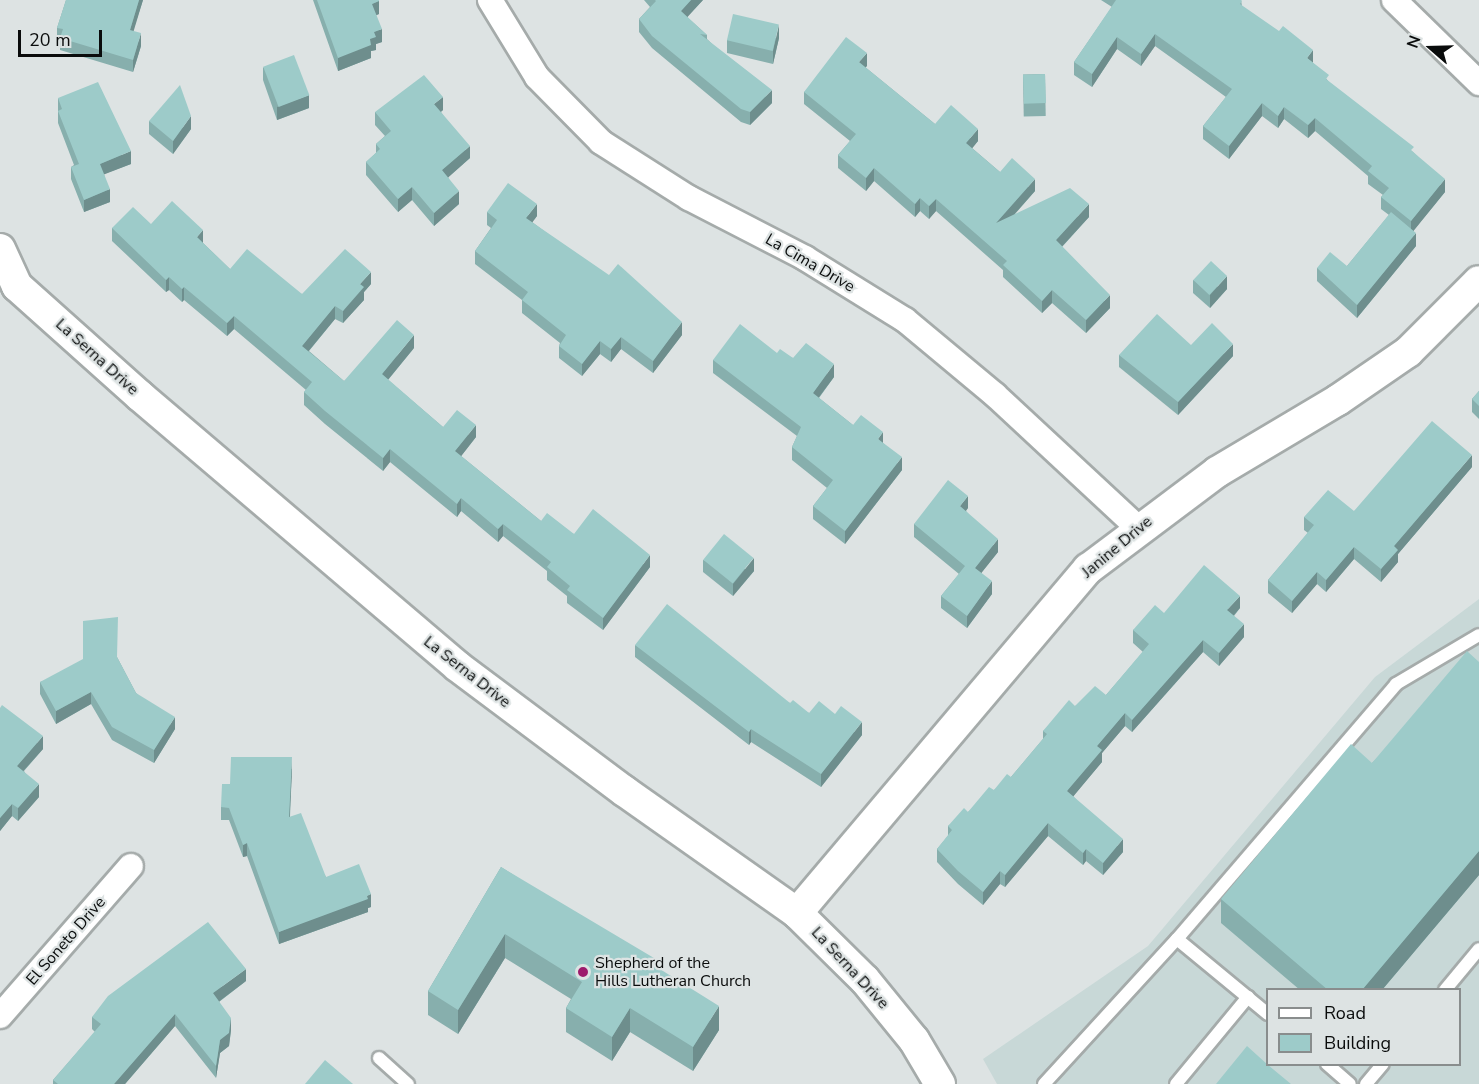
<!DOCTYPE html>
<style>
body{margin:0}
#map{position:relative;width:1479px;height:1084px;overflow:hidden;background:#dde3e3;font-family:"Nunito Sans",sans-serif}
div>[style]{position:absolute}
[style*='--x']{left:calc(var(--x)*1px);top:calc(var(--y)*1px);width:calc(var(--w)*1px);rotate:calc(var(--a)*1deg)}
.built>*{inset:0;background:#c8d8d7}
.roads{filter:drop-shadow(2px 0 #a5abaa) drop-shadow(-2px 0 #a5abaa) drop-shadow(0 2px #a5abaa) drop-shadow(0 -2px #a5abaa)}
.service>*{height:12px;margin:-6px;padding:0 6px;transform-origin:6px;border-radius:6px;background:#fff}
.minor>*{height:24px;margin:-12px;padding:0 12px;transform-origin:12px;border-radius:12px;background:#fff}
.tertiary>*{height:30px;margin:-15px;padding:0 15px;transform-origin:15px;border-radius:15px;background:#fff}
.wall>*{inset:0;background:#87afad;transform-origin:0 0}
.shaded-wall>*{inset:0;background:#6e8e8d}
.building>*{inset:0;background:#9dcbc9;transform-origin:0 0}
.dots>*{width:16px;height:16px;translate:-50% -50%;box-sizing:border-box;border:3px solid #dde3e3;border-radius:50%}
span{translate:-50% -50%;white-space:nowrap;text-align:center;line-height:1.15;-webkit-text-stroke:4.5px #dde3e3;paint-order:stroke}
.street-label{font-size:16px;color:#0a0c0c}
.poi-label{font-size:16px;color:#0a0c0c}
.left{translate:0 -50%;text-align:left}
.legend{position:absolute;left:1266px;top:988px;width:195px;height:78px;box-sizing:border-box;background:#dde3e3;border:2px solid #898d8d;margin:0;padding:8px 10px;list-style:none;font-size:18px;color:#0a0c0c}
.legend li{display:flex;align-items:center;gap:12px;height:30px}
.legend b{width:30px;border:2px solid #898d8d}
.north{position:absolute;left:1401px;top:18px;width:60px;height:60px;-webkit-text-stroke:4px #dde3e3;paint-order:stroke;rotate:290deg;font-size:16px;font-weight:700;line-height:24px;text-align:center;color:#0a0c0c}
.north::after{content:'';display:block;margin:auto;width:21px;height:27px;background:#0a0c0c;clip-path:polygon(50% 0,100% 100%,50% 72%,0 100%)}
.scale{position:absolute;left:18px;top:30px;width:84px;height:27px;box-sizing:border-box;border:3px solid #0a0c0c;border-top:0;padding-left:8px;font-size:18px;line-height:21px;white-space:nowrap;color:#0a0c0c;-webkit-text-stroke:4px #dde3e3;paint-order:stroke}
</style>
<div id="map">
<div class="built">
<i style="clip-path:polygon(evenodd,1479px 599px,1479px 1084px,997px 1084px,983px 1059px,1148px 946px,1375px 677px,1479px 599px,1268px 990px,1460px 990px,1460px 1064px,1268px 1064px,1268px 990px)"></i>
</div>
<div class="roads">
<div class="service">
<i style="--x:1177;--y:939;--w:336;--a:-49.3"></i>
<i style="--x:1396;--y:684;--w:96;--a:-30.6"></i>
<i style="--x:1445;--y:990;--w:53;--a:-50.3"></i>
<i style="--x:379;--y:1058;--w:39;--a:42"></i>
<i style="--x:1327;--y:1064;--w:30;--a:41"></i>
<i style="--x:1044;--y:1084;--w:197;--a:-47.5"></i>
<i style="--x:1177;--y:939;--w:118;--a:39.5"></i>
<i style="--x:1176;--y:1084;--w:113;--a:-50.4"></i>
<i style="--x:1366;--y:1084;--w:26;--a:-50"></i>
</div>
<div class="minor">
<i style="--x:490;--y:0;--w:90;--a:58.6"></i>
<i style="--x:537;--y:77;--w:91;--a:45.4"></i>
<i style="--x:601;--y:142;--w:104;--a:32.5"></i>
<i style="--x:689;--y:198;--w:131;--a:27.3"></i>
<i style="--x:805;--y:258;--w:118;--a:31.8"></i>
<i style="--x:905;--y:320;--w:117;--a:39.8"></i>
<i style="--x:995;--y:395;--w:195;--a:42.9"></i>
<i style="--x:1394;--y:0;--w:119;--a:44.3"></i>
<i style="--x:0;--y:1016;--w:199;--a:-48.9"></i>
</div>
<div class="tertiary">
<i style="--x:0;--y:249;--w:41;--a:65.3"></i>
<i style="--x:17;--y:286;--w:165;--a:41.8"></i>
<i style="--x:140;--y:396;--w:416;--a:40.4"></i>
<i style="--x:457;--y:666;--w:209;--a:36.8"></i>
<i style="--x:624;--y:791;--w:212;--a:35.2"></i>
<i style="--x:797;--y:913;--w:95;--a:44.6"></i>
<i style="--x:865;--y:980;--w:77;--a:50.8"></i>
<i style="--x:914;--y:1040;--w:51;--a:59.4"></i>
<i style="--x:797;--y:913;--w:451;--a:-49.8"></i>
<i style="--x:1088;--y:569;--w:161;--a:-36.9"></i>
<i style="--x:1217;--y:472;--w:141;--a:-30.8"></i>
<i style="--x:1338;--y:400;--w:85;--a:-34.4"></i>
<i style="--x:1408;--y:352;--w:100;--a:-45"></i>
</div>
</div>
<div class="wall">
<i style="clip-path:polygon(66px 0,143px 0,133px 31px,141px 46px,133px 72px,60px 50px,60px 41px,57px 40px,57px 28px)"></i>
<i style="clip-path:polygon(313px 0,379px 0,379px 14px,376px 15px,382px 42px,376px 44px,376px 50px,371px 51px,371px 58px,338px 71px)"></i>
<i style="clip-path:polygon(644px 0,703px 0,687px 17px,707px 35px,707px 39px,772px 103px,750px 125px,741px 122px,652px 48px,639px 32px,639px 19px,650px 7px)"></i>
<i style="clip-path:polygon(1101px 0,1241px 0,1242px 6px,1313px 63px,1329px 82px,1414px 153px,1445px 192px,1413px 231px,1416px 246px,1357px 318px,1317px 281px,1317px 268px,1347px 266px,1389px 215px,1381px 209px,1381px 197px,1383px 195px,1368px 184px,1368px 176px,1315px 131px,1308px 138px,1284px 119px,1278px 128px,1262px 116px,1229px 159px,1203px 139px,1203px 126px,1226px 97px,1155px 46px,1141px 66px,1117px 49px,1092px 87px,1074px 75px,1074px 62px,1112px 7px)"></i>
<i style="clip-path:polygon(779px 38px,773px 64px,727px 53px,727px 40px)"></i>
<i style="clip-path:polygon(867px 66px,865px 67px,935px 124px,978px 141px,972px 148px,1000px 172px,1035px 191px,1015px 214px,1089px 217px,1062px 247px,1110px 308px,1086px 333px,1052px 303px,1042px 313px,1003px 277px,1003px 270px,936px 211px,929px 219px,920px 211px,915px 217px,874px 181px,866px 191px,838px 168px,838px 155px,850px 141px,804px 104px,804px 92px)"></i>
<i style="clip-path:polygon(263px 67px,309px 108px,277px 120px,263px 80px)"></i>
<i style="left:1045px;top:74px;width:42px;height:22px;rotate:89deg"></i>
<i style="clip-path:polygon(58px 98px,131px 164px,104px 174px,110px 202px,84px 212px,71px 179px,71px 167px,74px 165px,58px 123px)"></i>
<i style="clip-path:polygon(443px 110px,441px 112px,470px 158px,448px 177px,459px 204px,434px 226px,412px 200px,398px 212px,366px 175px,366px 162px,376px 153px,376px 144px,385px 136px,375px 125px,375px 112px)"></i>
<i style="clip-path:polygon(149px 121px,191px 129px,173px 154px,149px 134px)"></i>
<i style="clip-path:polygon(487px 212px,537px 216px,532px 222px,682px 335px,653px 373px,621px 349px,611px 362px,600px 354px,582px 376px,559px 358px,559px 346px,560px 343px,522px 313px,522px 300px,475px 264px,475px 251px,491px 228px,487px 225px)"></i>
<i style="clip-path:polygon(151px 224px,203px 243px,230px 269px,302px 294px,371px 284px,364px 292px,364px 300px,343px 323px,335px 319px,309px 351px,344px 381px,414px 348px,388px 380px,443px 427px,476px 437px,461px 456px,541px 521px,574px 534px,650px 567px,603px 630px,567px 603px,567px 596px,547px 580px,547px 571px,503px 536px,498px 542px,461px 511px,457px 517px,390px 462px,383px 471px,325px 424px,304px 405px,304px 392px,306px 390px,234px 329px,227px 336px,184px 300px,182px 302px,169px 290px,166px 292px,112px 241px,112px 228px)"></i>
<i style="clip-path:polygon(1193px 280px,1227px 289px,1210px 308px,1193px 293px)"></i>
<i style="clip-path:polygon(1191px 345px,1233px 356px,1178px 415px,1119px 367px,1119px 355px)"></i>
<i style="clip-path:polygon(777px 353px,793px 358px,834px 377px,819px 398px,853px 425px,883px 443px,902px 470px,845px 544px,813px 519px,813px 506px,827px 488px,792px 460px,792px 447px,797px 436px,713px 373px,713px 360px)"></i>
<i style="clip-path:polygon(1479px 391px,1479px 419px,1472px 412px,1472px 399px)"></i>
<i style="clip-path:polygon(1472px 467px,1398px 554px,1398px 562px,1381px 582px,1354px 559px,1326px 592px,1317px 584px,1292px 613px,1268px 593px,1268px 580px,1308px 533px,1304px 530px,1304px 517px,1354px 511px)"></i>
<i style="clip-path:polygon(968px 508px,966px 511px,998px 552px,981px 573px,992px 594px,967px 628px,941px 608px,941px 596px,959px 574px,914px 537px,914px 524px)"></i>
<i style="clip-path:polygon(703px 560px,754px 571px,733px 596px,703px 572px)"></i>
<i style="clip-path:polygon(1240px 608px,1234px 616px,1244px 637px,1219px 666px,1203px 652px,1132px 732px,1125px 726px,1102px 753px,1102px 762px,1073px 796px,1123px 852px,1103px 875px,1086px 861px,1083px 865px,1048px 836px,1005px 887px,1000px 884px,983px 905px,958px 884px,937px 862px,937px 849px,948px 836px,948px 826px,968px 812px,994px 790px,1011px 777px,1043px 739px,1043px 731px,1075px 706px,1106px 695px,1143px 652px,1133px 643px,1133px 630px,1164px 613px)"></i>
<i style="clip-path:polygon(635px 645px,790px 703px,809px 713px,862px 735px,821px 787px,751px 742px,749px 745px,635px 657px)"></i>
<i style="clip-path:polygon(117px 657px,136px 693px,175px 729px,154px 763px,112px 740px,91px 704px,56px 724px,40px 694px,40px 682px)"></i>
<i style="clip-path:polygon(1479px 662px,1479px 875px,1382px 990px,1300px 990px,1221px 923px,1221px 899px,1372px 763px)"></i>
<i style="clip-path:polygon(0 708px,43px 749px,24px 771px,39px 797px,18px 821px,12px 816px,0 831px)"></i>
<i style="clip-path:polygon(292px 769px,290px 817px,326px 877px,371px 907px,368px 908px,368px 912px,279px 944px,247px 856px,243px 857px,229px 820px,221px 820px,221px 807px,230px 784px)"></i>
<i style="clip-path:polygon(501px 867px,659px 968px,719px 1030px,693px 1071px,630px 1032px,612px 1061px,566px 1032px,566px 1008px,571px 999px,505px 958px,458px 1034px,428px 1015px,428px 991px)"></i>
<i style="clip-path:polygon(246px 981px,219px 1002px,231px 1030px,229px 1046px,220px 1053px,216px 1078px,175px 1026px,125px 1084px,53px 1084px,53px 1080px,95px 1032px,92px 1029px,92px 1017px)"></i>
</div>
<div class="shaded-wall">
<i style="clip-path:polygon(139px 0,143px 0,130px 43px,130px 30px)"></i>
<i style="clip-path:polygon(691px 0,703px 0,681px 24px,681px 11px)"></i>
<i style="clip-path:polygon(379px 1px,379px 14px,372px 17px,372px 4px)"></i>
<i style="clip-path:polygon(779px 25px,779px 38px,773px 64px,773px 51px)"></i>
<i style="clip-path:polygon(382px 29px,382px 42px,376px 44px,376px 50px,371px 51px,371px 58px,338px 71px,338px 58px,370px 39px,374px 32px)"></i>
<i style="clip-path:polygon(141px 33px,141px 46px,133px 72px,133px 60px)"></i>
<i style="clip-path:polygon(1155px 34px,1155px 46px,1141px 66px,1141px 54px)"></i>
<i style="clip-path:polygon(1117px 37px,1117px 49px,1092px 87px,1092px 74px)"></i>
<i style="clip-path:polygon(1313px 50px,1313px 63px,1307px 58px)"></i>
<i style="clip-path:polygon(867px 53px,867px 66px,859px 75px,859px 62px)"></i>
<i style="clip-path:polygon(772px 90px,772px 103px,750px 125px,750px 112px)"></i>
<i style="clip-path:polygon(309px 95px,309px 108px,277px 120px,277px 107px)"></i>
<i style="clip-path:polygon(443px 97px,443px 110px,434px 117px,434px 104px)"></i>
<i style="clip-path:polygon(1262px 103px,1262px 116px,1229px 159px,1229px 146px)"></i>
<i style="clip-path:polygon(1284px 107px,1284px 119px,1278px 128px,1278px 116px)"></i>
<i style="clip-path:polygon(191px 116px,191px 129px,173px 154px,173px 141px)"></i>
<i style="clip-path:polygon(1315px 118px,1315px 131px,1308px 138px,1308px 125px)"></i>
<i style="clip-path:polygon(978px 129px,978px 141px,966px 156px,966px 143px)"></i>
<i style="clip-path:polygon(470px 146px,470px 158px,442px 183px,442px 170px)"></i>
<i style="clip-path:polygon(131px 151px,131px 164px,100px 176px,100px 164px)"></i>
<i style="clip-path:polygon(874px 168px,874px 181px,866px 191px,866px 178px)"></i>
<i style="clip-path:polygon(1035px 179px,1035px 191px,996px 235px,996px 223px)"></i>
<i style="clip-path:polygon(1445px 179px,1445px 192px,1411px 234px,1411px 221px)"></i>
<i style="clip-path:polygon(412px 187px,412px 200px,398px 212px,398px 199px)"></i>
<i style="clip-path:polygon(110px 189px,110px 202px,84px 212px,84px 200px)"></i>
<i style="clip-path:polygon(459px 191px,459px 204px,434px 226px,434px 213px)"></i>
<i style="clip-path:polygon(920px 198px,920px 211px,915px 217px,915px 204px)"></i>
<i style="clip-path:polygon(936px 199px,936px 211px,929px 219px,929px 206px)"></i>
<i style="clip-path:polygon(537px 204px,537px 216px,526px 231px,526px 218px)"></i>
<i style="clip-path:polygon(1089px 204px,1089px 217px,1056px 253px,1056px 240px)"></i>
<i style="clip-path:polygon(203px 230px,203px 243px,197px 249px,197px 237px)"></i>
<i style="clip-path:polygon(1416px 233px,1416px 246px,1357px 318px,1357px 305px)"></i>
<i style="clip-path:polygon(371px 272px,371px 284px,364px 292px,364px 300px,343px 323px,343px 311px,360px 284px)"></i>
<i style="clip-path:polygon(1227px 276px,1227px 289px,1210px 308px,1210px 295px)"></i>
<i style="clip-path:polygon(169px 277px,169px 290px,166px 292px,166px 280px)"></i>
<i style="clip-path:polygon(184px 287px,184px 300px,182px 302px,182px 289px)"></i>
<i style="clip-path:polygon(1052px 290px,1052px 303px,1042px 313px,1042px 301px)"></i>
<i style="clip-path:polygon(1110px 295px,1110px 308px,1086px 333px,1086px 320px)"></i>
<i style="clip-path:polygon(335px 306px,335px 319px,302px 359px,302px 346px)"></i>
<i style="clip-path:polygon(234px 316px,234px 329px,227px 336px,227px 323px)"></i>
<i style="clip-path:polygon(682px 322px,682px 335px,653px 373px,653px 361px)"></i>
<i style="clip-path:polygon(414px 335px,414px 348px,382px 387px,382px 374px)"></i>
<i style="clip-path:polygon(621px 337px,621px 349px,611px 362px,611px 349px)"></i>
<i style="clip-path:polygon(600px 341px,600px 354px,582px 376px,582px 364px)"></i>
<i style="clip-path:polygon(1233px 344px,1233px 356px,1178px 415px,1178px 402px)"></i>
<i style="clip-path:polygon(834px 364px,834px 377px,813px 405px,813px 393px)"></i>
<i style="clip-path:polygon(476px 425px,476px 437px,455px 464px,455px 451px)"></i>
<i style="clip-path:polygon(883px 432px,883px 445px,878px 439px)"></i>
<i style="clip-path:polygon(390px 449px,390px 462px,383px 471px,383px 458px)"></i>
<i style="clip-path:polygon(1472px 455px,1472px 467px,1398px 554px,1398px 562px,1381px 582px,1381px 569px,1394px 546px)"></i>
<i style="clip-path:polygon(902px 457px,902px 470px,845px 544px,845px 531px)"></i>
<i style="clip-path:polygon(968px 496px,968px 508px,960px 518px,960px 506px)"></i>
<i style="clip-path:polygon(461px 498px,461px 511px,457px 517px,457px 504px)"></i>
<i style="clip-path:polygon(503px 524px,503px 536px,498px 542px,498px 529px)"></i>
<i style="clip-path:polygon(998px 539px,998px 552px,975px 581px,975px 568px)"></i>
<i style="clip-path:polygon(1354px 547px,1354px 559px,1326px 592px,1326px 580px)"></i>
<i style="clip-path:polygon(650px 555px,650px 567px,603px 630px,603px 618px)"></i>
<i style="clip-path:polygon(754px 558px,754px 571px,733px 596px,733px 584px)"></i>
<i style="clip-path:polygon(1317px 572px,1317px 584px,1292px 613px,1292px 601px)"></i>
<i style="clip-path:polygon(992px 581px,992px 594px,967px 628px,967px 616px)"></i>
<i style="clip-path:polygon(1240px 596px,1240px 608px,1227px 623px,1227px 610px)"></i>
<i style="clip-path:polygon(1244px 624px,1244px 637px,1219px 666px,1219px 653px)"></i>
<i style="clip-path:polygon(1203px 640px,1203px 652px,1132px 732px,1132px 720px)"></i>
<i style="clip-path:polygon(91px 692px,91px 704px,56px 724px,56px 711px)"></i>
<i style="clip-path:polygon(1125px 713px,1125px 726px,1102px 753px,1102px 762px,1067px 804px,1067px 791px,1097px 746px)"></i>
<i style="clip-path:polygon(175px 717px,175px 729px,154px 763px,154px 750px)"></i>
<i style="clip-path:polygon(862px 722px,862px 735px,821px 787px,821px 774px)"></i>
<i style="clip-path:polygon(751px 729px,751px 742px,749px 745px,749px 732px)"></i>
<i style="clip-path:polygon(43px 736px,43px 749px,17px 778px,17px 766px)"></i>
<i style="clip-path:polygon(292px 757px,292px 769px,289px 830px,289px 817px)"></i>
<i style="clip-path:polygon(39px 784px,39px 797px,18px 821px,18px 808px)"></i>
<i style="clip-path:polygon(12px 804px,12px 816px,0 831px,0 818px)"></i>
<i style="clip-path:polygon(1048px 823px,1048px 836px,1005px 887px,1005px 875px)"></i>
<i style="clip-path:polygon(1123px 839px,1123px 852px,1103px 875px,1103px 863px)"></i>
<i style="clip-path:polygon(247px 843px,247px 856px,243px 857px,243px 845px)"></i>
<i style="clip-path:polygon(1086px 849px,1086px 861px,1083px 865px,1083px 853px)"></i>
<i style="clip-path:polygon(1479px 851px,1479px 875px,1382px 990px,1362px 990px)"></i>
<i style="clip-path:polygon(1000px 871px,1000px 884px,983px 905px,983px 892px)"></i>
<i style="clip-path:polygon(371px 894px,371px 907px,368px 908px,368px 912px,279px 944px,279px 932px)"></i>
<i style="clip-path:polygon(505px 934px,505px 958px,458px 1034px,458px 1010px)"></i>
<i style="clip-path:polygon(246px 969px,246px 981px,213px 1006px,213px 993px)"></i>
<i style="clip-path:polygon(719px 1006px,719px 1030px,693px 1071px,693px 1047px)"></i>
<i style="clip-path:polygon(630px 1008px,630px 1032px,612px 1061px,612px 1037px)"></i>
<i style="clip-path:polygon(175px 1014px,175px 1026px,125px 1084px,114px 1084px)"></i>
<i style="clip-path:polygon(231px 1018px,231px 1030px,229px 1046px,220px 1053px,216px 1078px,216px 1066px,220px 1040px)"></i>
</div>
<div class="building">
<i style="clip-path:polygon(66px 0,139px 0,130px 30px,141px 33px,133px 60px,60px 38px,63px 29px,57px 28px)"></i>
<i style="clip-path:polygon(317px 0,379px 0,379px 1px,372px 4px,382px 29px,374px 32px,376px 37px,370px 39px,371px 45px,338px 58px)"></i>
<i style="clip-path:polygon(655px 0,691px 0,681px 11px,707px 35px,700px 34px,772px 90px,750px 112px,741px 109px,652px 36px,639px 19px,656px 1px)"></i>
<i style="clip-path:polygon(1116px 0,1241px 0,1242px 1px,1240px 4px,1279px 31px,1283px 26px,1313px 50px,1307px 58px,1329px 75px,1326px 79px,1414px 147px,1411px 150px,1419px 157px,1445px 179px,1411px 221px,1381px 197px,1389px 188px,1368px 171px,1372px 166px,1315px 118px,1308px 125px,1284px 107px,1278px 116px,1262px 103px,1229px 146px,1203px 126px,1232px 89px,1155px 34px,1141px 54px,1117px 37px,1092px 74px,1074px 62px)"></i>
<i style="left:733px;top:14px;width:47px;height:27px;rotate:13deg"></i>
<i style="clip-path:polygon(846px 37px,867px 53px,859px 62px,935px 124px,951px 105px,978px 129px,966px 143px,1000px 172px,1012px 158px,1035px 179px,996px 223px,1070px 188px,1089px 204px,1056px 240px,1110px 295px,1086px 320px,1052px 290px,1042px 301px,1003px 265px,1007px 261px,936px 199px,929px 206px,920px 198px,915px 204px,874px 168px,866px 178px,838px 155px,856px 134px,804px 92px)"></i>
<i style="left:294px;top:55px;width:43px;height:33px;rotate:69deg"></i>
<i style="left:1045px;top:74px;width:29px;height:22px;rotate:88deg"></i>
<i style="clip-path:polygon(424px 75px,443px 97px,434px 104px,470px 146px,442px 170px,459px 191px,434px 213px,412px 187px,398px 199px,366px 162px,380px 149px,376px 144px,391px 131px,375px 112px)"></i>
<i style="clip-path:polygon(98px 82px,131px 151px,100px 164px,110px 189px,84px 200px,71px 167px,79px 164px,58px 111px,62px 109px,58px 98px)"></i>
<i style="clip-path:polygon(180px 85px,191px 116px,173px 141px,149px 121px)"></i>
<i style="clip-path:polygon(508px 183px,537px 204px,526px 218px,609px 275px,618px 264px,682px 322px,653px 361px,621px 337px,611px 349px,600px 341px,582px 364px,559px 346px,566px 335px,522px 300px,528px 292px,475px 251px,497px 220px,487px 212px)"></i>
<i style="clip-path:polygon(172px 201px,203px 230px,197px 237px,230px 269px,247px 249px,302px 294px,345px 249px,371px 272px,360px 284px,364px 287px,343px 311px,335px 306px,302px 346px,344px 381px,397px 320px,414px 335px,382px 374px,443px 427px,457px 410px,476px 425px,455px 451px,541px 521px,547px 513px,574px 534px,593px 509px,650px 555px,603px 618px,567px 590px,570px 586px,547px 567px,551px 562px,503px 524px,498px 529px,461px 498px,457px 504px,390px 449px,383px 458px,325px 411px,304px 392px,312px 382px,234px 316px,227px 323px,184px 287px,182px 289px,169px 277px,166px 280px,112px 228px,133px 207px,151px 224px)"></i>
<i style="clip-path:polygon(1391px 212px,1416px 233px,1357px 305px,1317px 268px,1330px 252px,1347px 266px)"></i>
<i style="left:1211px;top:261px;width:22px;height:26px;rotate:43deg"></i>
<i style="clip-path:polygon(1157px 314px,1191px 345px,1212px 323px,1233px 344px,1178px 402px,1119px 355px)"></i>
<i style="clip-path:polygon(740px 324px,777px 353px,780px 349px,793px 358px,806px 343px,834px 364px,813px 393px,853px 425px,861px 415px,883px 432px,878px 439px,902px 457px,845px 531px,813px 506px,833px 480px,792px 447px,801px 427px,713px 360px)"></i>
<i style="clip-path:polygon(1479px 391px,1479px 406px,1472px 399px)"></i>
<i style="clip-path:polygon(1432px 421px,1472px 455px,1394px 546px,1398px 550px,1381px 569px,1354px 547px,1326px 580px,1317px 572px,1292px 601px,1268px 580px,1314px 525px,1304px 517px,1328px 490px,1354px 511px)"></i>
<i style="clip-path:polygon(948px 480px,968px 496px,960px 506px,998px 539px,975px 568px,992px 581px,967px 616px,941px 596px,965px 566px,914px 524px)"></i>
<i style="left:724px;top:534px;width:38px;height:33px;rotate:39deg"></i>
<i style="clip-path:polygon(1204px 565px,1240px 596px,1227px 610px,1244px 624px,1219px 653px,1203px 640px,1132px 720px,1125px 713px,1097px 746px,1102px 750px,1067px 791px,1123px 839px,1103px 863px,1086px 849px,1083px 853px,1048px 823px,1005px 875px,1000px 871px,983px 892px,958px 871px,937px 849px,952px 830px,948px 826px,964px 808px,968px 812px,989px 787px,994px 790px,1007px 774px,1011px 777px,1047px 734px,1043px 731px,1069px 700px,1075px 706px,1095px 686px,1106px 695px,1149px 644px,1133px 630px,1155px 605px,1164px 613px)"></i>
<i style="clip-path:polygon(667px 604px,790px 703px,793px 700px,809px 713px,819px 701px,835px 714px,841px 706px,862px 722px,821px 774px,751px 729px,749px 732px,635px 645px)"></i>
<i style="clip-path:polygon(118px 617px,117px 657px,136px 693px,175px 717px,154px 750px,112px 727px,91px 692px,56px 711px,40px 682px,83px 659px,83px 621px)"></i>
<i style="clip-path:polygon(1467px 651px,1479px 662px,1479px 851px,1362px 990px,1328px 990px,1221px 899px,1351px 744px,1372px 763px)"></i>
<i style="clip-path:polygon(2px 705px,43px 736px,17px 766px,39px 784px,18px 808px,12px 804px,0 818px,0 708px)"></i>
<i style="clip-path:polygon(231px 757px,292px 757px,289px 817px,301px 813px,326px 877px,359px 864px,371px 894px,367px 896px,368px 899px,279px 932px,247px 843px,243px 845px,229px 808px,221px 807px,222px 784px,230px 784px)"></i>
<i style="clip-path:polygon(501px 867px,659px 961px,655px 966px,719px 1006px,693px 1047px,630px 1008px,612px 1037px,566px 1008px,582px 982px,505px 934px,458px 1010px,428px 991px)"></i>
<i style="clip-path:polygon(208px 922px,246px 969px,213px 993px,231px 1018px,229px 1033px,220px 1040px,216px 1066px,175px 1014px,114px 1084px,58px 1084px,53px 1080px,101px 1024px,92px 1017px,108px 996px)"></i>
<i style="clip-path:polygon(1247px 1046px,1268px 1065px,1291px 1084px,1216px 1084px)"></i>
<i style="clip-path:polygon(325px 1060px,353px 1084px,305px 1084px)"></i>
</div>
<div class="dots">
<i style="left:583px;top:972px;background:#9d1a6c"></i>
</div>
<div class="street-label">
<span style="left:810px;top:263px;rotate:30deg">La Cima Drive</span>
<span style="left:97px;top:357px;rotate:42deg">La Serna Drive</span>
<span style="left:1117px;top:547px;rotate:-40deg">Janine Drive</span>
<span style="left:467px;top:672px;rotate:38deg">La Serna Drive</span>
<span style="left:66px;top:941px;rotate:-49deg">El Soneto Drive</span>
<span style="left:850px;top:968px;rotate:47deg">La Serna Drive</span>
</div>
<div class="poi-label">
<span class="left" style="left:595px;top:972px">Shepherd of the<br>Hills Lutheran Church</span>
</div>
<ul class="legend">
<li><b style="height:8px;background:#fff"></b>Road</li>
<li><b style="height:16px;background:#9dcbc9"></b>Building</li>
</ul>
<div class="north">N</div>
<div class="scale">20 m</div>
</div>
